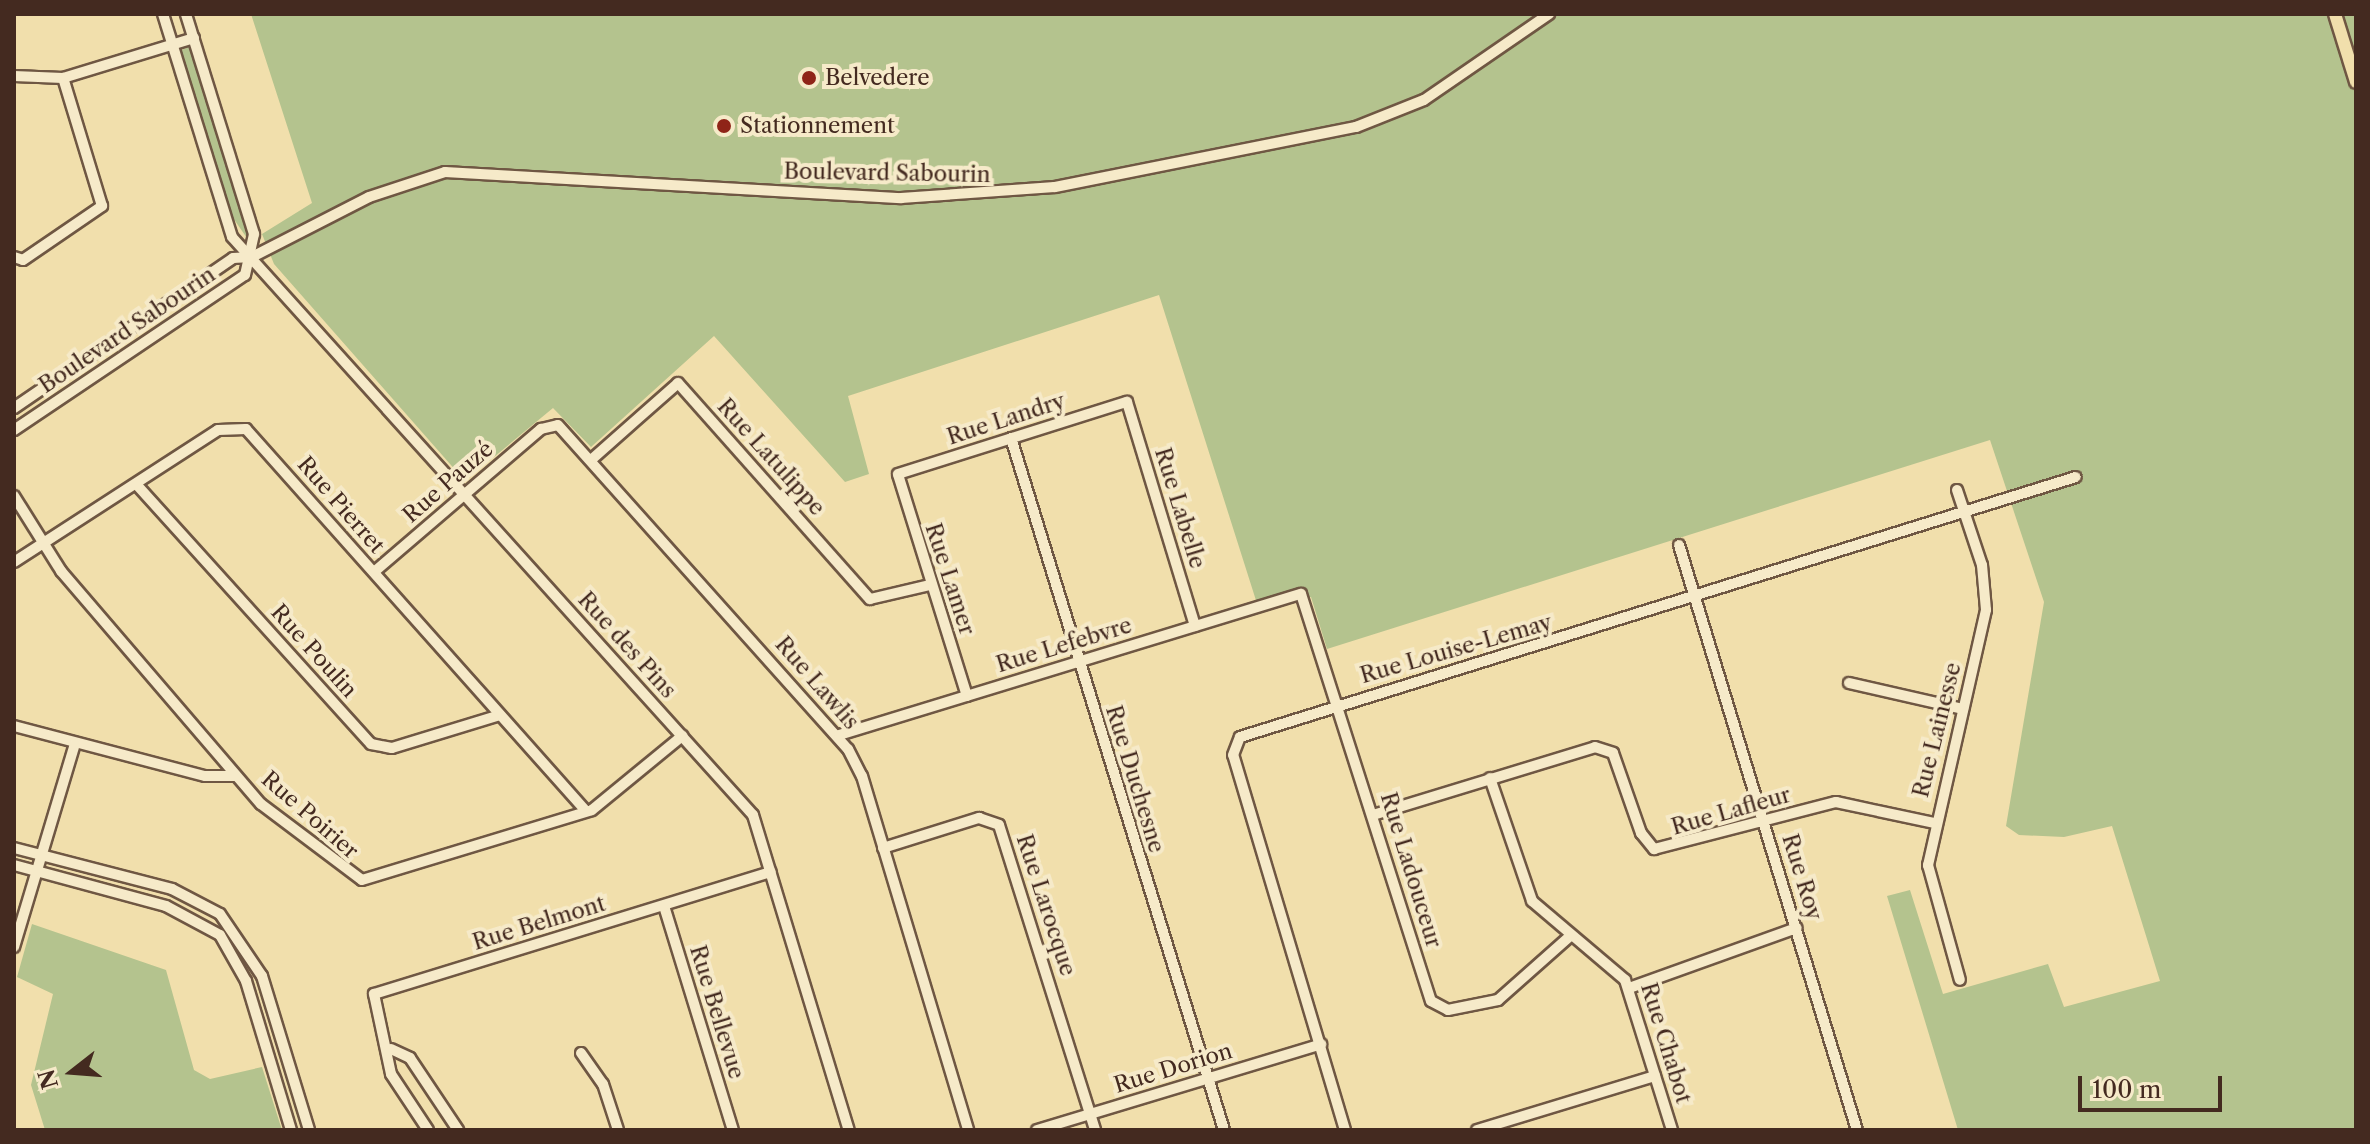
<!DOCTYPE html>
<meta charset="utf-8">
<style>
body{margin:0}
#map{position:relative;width:2370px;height:1144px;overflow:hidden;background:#f1dfac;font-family:"Libre Caslon Text",serif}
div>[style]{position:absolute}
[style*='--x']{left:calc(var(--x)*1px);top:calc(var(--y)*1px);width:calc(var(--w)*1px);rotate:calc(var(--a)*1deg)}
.green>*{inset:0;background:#b4c38e}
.roads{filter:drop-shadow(2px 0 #6f5743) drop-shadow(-2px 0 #6f5743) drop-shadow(0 2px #6f5743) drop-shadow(0 -2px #6f5743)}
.minor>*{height:10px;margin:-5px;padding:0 5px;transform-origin:5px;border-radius:5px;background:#f6eac9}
.major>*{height:12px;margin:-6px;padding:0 6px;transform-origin:6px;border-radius:6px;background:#f1dfac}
.dots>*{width:22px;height:22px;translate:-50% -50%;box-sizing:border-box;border:4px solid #f6eac9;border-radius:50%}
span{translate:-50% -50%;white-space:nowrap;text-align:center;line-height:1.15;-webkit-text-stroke:8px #f6eac9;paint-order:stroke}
.poi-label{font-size:22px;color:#442a20}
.left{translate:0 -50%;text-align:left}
.street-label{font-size:22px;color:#442a20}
.frame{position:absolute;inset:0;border:16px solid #442a20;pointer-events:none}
.north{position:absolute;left:32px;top:1032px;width:80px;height:80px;-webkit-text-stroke:6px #f6eac9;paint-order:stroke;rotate:253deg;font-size:22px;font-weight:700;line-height:32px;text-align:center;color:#442a20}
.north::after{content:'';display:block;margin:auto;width:28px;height:36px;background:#442a20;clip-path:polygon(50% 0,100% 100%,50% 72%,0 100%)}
.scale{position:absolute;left:2078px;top:1076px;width:144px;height:36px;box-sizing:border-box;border:4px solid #442a20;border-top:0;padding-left:10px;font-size:24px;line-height:28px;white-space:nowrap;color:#442a20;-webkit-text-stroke:6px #f6eac9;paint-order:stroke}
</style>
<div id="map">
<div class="green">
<i style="clip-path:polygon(251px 14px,2356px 14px,2356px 1130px,1958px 1130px,1887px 896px,1910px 890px,1943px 994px,2048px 964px,2064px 1007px,2160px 981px,2112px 826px,2064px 837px,2019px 835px,2006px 826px,2044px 602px,1990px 440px,1327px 649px,1311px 597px,1260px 613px,1159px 295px,848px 396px,869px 474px,845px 482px,714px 336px,591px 447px,553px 408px,465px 481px,274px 264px,262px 234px,312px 203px)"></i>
<i style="clip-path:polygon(189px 47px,249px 241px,231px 215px,179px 51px)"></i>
<i style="clip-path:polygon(32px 924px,166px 970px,194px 1070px,210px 1079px,262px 1067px,282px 1130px,45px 1130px,31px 1085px,53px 994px,17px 977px)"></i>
</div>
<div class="roads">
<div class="minor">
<i style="--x:163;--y:14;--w:233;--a:72.8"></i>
<i style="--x:232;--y:237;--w:778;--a:47.97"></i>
<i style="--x:753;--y:815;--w:329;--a:73.1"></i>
<i style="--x:14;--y:76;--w:49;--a:2.3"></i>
<i style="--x:63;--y:78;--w:137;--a:-17"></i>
<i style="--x:14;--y:257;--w:9;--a:18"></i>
<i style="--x:23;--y:260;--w:96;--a:-34.4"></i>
<i style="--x:102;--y:206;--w:134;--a:-106.9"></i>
<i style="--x:14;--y:408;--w:265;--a:-34.4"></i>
<i style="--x:233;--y:258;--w:19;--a:-3"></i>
<i style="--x:252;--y:257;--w:131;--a:-27.1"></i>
<i style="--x:369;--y:197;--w:80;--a:-18.2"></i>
<i style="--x:445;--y:172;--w:457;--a:3.3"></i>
<i style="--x:901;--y:198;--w:154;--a:-4.1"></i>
<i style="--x:1055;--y:187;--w:307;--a:-11.3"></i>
<i style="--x:1356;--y:127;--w:73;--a:-21.7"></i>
<i style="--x:1424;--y:100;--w:152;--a:-34.5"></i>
<i style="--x:14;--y:430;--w:278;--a:-33.9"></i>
<i style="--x:245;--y:275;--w:42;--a:-77.6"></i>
<i style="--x:254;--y:234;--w:230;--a:-107.2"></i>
<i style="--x:1011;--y:438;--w:724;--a:72.89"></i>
<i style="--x:591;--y:460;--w:116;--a:-41.5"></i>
<i style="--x:678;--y:383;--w:289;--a:48.4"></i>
<i style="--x:870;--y:599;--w:62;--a:-13.1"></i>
<i style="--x:136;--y:484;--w:350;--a:47.9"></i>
<i style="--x:371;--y:744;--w:21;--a:11"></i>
<i style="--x:392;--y:748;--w:113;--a:-17"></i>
<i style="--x:1957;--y:490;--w:79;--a:71.6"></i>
<i style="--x:1982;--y:565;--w:45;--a:84.9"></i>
<i style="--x:1986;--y:610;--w:262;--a:102.8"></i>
<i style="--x:1928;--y:865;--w:119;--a:74.5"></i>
<i style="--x:14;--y:496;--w:89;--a:57.9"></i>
<i style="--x:61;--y:571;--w:307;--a:49.4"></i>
<i style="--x:261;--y:804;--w:126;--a:37"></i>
<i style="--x:362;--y:880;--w:240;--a:-16.9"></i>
<i style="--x:592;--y:810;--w:117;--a:-39.4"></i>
<i style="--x:1679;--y:545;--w:611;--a:73.08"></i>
<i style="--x:14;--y:562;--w:243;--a:-32.9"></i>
<i style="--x:218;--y:430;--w:28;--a:-2"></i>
<i style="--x:246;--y:429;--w:511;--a:48.33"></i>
<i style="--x:374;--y:572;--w:220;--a:-40.6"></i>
<i style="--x:541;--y:429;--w:17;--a:-13"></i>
<i style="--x:558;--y:425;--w:435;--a:48.2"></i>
<i style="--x:848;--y:749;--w:30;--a:63"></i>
<i style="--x:862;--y:776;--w:370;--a:73.3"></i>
<i style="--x:1849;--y:683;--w:117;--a:12.8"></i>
<i style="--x:967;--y:696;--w:232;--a:-107.3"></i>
<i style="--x:898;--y:474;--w:240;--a:-17.5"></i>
<i style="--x:1127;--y:402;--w:234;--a:73.1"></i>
<i style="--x:14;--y:726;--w:197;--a:14.7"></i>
<i style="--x:205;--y:776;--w:31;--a:0"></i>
<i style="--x:839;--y:735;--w:483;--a:-17"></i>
<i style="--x:1301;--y:594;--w:427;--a:72.3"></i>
<i style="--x:1431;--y:1001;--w:19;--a:28"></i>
<i style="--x:1448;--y:1010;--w:51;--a:-11.3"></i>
<i style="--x:1498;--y:1000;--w:95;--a:-41.6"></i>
<i style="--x:1490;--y:778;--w:130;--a:71.1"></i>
<i style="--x:1532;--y:901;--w:122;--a:40.3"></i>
<i style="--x:1625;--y:980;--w:157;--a:72.6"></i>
<i style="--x:1373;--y:815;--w:232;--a:-17"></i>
<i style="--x:1595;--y:747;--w:19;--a:18"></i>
<i style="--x:1613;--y:753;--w:85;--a:70.7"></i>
<i style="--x:1641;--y:833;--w:21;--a:51"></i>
<i style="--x:1654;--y:849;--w:188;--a:-14.5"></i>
<i style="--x:1836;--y:802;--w:100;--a:12.1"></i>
<i style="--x:14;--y:848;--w:163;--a:14.5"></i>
<i style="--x:172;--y:889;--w:54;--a:27.5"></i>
<i style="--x:220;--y:914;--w:75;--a:55.9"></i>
<i style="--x:262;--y:976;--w:161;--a:73"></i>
<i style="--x:883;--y:848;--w:101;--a:-17.4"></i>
<i style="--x:979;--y:818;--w:21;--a:19"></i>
<i style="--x:999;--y:825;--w:320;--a:72.5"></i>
<i style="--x:14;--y:865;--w:157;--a:15.1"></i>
<i style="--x:166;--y:906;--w:61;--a:28.2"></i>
<i style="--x:220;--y:935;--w:53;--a:60.5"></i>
<i style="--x:246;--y:981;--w:156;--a:73.2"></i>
<i style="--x:664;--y:906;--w:234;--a:72.9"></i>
<i style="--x:14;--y:947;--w:212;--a:-73.3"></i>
<i style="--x:1629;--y:988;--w:178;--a:-19.7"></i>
<i style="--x:391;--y:1049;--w:21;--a:25"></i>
<i style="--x:410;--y:1058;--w:87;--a:56.3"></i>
<i style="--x:581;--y:1053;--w:38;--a:55"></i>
<i style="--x:603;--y:1084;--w:48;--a:71.9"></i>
<i style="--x:428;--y:1130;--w:67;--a:-123.5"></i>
<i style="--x:391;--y:1074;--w:82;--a:-102"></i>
<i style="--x:374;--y:994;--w:415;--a:-17.1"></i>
<i style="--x:1037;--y:1130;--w:297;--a:-16.8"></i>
<i style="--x:1345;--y:1130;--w:391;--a:-106.6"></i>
<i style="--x:1233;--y:755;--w:19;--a:-69"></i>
<i style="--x:1240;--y:737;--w:875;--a:-17.28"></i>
<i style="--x:1477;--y:1130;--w:186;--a:-16.9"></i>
</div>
<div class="major">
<i style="--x:2335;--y:14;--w:71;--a:72.8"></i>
</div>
</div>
<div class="dots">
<i style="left:809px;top:78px;background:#8f2418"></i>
<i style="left:724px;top:126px;background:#8f2418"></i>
</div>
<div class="poi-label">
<span class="left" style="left:825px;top:78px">Belvedere</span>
<span class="left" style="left:740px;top:126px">Stationnement</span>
</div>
<div class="street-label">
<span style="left:887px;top:173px;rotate:1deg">Boulevard Sabourin</span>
<span style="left:127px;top:330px;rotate:-34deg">Boulevard Sabourin</span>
<span style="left:1006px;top:419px;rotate:-18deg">Rue Landry</span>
<span style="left:771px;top:457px;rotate:48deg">Rue Latulippe</span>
<span style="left:448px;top:482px;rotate:-41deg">Rue Pauzé</span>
<span style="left:341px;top:505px;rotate:49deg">Rue Pierret</span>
<span style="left:1180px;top:508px;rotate:73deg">Rue Labelle</span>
<span style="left:950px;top:579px;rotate:72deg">Rue Lamer</span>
<span style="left:627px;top:645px;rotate:48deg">Rue des Pins</span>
<span style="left:1064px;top:645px;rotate:-17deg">Rue Lefebvre</span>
<span style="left:1456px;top:649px;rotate:-16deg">Rue Louise-Lemay</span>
<span style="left:314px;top:651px;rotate:48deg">Rue Poulin</span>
<span style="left:817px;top:683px;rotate:49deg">Rue Lawlis</span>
<span style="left:1937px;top:730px;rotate:-76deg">Rue Lainesse</span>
<span style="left:1135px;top:779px;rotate:73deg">Rue Duchesne</span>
<span style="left:1731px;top:811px;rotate:-16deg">Rue Lafleur</span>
<span style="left:310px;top:815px;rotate:41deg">Rue Poirier</span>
<span style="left:1411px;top:870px;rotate:73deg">Rue Ladouceur</span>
<span style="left:1802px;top:877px;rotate:73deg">Rue Roy</span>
<span style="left:1046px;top:905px;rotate:72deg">Rue Larocque</span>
<span style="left:539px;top:923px;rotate:-17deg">Rue Belmont</span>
<span style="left:717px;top:1012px;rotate:73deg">Rue Bellevue</span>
<span style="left:1666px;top:1043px;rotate:73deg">Rue Chabot</span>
<span style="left:1173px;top:1068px;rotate:-17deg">Rue Dorion</span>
</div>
<div class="frame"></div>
<div class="north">N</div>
<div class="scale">100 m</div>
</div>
